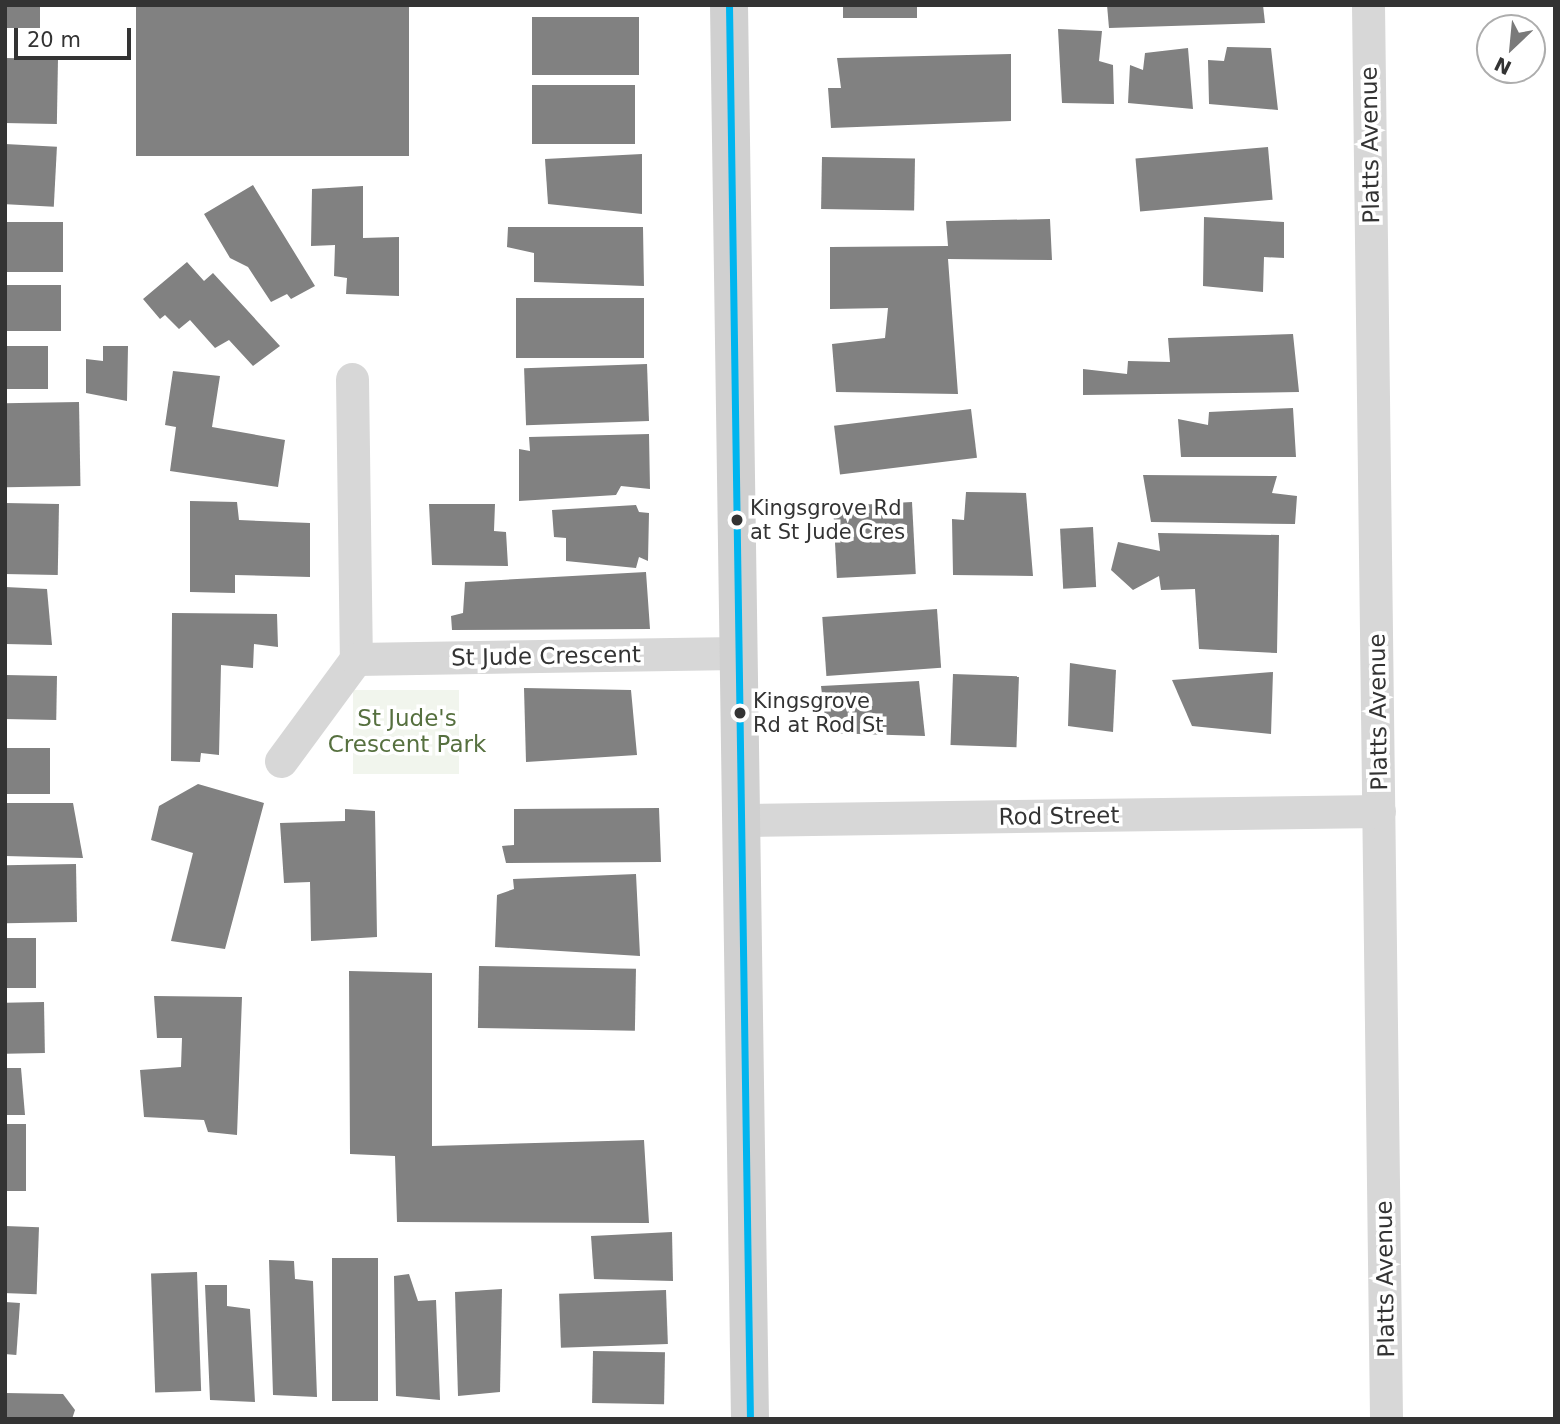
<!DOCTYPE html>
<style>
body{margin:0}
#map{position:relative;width:1560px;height:1424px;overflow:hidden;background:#fff;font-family:"DejaVu Sans",sans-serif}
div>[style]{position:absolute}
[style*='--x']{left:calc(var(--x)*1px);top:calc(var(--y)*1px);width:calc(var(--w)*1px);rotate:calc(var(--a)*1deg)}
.green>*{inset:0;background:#f1f5ed;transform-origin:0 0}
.building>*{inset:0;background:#818181;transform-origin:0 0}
.minor>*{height:33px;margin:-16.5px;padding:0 16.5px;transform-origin:16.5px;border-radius:16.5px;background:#d7d7d7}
.secondary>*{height:38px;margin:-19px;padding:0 19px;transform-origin:19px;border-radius:19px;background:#d0d0d0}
.bus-1>*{height:7px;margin:-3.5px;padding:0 3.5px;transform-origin:3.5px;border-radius:3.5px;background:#00b5ef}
.dots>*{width:19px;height:19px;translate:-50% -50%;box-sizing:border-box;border:4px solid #fff;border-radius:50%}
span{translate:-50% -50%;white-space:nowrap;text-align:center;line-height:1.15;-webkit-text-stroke:7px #fff;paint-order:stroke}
.bus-label{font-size:21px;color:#333}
.left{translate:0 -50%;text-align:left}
.street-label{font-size:23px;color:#333}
.park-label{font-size:23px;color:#56703f}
.frame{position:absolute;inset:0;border:7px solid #333;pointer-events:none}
.north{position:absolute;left:1476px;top:14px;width:70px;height:70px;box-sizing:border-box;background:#fff;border:2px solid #adadad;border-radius:50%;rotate:206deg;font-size:19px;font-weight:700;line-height:28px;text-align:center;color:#333}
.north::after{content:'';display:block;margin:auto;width:24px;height:32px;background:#7a7a7a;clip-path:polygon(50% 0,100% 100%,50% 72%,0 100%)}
.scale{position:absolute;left:14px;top:28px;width:117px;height:32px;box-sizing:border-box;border:4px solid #333;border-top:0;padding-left:9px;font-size:21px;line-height:24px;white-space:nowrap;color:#333;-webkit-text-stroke:5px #fff;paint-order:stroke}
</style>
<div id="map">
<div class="green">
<i style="left:353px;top:690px;width:106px;height:84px"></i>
</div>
<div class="building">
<i style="left:5px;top:5px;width:35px;height:23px"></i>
<i style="left:136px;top:5px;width:273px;height:151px"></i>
<i style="left:843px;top:5px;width:74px;height:13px"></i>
<i style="clip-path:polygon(1107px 5px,1263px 5px,1265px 23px,1109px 28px)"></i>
<i style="left:532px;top:17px;width:107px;height:58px"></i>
<i style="clip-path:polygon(1058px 29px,1102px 31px,1099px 61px,1113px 65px,1114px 104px,1062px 103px)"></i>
<i style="clip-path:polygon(1227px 47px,1271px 48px,1278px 110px,1209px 104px,1208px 60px,1224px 61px)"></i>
<i style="clip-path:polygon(1188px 48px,1193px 109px,1128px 103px,1130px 65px,1143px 70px,1145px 53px)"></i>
<i style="clip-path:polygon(1011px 54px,1011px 121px,831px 128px,828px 88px,841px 88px,837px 58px)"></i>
<i style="left:5px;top:58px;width:53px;height:65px;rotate:1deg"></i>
<i style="left:532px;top:85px;width:103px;height:59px"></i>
<i style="left:5px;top:144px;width:52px;height:60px;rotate:3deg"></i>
<i style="left:1268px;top:147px;width:53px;height:133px;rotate:85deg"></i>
<i style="clip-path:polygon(642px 154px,642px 214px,548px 204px,545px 159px)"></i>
<i style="left:822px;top:157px;width:93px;height:52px;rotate:1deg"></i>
<i style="clip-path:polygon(253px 185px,315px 286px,291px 299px,287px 294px,271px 302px,248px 267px,230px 258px,204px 214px)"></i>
<i style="clip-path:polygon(363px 186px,363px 238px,399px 237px,399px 296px,346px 294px,347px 278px,334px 276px,335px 245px,311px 246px,312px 189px)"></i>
<i style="clip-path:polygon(1204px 217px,1284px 222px,1284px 258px,1264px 257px,1263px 292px,1203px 286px)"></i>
<i style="clip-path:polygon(1050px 219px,1052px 260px,948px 259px,958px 394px,836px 392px,832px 344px,885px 338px,888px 308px,830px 309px,830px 247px,948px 246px,946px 221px)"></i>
<i style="left:5px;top:222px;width:58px;height:50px"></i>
<i style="clip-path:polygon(508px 227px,643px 227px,644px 286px,534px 282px,534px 253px,507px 247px)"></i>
<i style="clip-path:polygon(187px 262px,204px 281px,213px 273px,280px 346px,253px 366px,229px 340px,215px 348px,190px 320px,179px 329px,165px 315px,160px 319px,143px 299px)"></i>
<i style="left:5px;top:285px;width:56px;height:46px"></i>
<i style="left:516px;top:298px;width:128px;height:60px"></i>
<i style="clip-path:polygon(1293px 334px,1299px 392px,1083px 395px,1083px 369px,1127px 374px,1128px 361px,1170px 362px,1168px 338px)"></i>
<i style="left:5px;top:346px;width:43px;height:43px"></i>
<i style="clip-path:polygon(103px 346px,128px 346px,127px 401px,86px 393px,86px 359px,103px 361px)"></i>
<i style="left:647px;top:364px;width:57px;height:123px;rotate:88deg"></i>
<i style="clip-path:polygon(173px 371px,220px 376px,212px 427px,285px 440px,278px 487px,170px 471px,176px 427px,165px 425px)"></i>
<i style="left:79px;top:402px;width:84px;height:74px;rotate:89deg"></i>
<i style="clip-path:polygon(1293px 408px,1296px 457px,1181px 457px,1178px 419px,1208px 425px,1209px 412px)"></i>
<i style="left:971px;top:409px;width:49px;height:138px;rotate:83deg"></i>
<i style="clip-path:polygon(649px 434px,650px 489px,621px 486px,616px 495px,519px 501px,519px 449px,530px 451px,529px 437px)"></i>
<i style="clip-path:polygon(1143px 475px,1277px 476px,1272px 493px,1297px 496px,1295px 524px,1151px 522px)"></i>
<i style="clip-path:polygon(966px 492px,1026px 493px,1033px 576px,953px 575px,952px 519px,964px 520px)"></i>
<i style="clip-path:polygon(190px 501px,237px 502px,239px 520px,310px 523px,310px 577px,235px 575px,235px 593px,190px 592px)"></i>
<i style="left:912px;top:502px;width:72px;height:79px;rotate:87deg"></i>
<i style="left:5px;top:503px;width:54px;height:71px;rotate:1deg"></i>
<i style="clip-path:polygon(429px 504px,495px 504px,494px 531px,506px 532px,508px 566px,432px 565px)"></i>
<i style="clip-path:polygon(636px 505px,639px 512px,649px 513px,648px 561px,639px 557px,636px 568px,566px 561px,566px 538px,554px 537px,552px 510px)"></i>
<i style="left:1093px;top:527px;width:60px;height:33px;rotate:87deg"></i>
<i style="clip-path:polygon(1158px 533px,1279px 535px,1277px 653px,1199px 649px,1195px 589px,1161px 590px,1159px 576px,1133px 590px,1111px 570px,1118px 542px,1160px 551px)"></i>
<i style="clip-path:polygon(646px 572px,650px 629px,452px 630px,451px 616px,463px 613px,465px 582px)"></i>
<i style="clip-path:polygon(5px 587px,47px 589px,52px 645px,5px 644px)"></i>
<i style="left:937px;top:609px;width:59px;height:115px;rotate:86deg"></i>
<i style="clip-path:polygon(172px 613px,277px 614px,278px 647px,254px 644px,253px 668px,221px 665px,219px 755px,201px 753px,200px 762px,171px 761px)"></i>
<i style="clip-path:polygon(1070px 663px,1116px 670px,1113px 732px,1068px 726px)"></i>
<i style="clip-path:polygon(1273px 672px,1271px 734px,1192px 726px,1172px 680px)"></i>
<i style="left:953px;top:674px;width:66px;height:71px;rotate:2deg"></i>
<i style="left:5px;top:675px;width:52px;height:44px;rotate:1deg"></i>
<i style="clip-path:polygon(919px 681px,925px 736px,827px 733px,821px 686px)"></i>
<i style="clip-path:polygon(524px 688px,631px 690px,637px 755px,526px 762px)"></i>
<i style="left:5px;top:748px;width:45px;height:46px"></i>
<i style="clip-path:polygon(198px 784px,264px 803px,225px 949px,171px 941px,193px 853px,151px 840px,159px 806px)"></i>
<i style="clip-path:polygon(5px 803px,73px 803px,83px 858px,5px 856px)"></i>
<i style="clip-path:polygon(659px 808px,661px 862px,506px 863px,502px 846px,514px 845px,514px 809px)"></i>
<i style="clip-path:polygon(345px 809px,375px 811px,377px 937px,311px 941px,310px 882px,284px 883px,280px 823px,345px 821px)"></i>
<i style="left:76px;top:864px;width:58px;height:71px;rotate:89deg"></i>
<i style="clip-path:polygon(636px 874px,640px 956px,495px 947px,497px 895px,514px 889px,513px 879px)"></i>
<i style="left:5px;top:938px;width:31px;height:50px"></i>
<i style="left:479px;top:966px;width:157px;height:62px;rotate:1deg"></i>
<i style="clip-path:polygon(349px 971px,432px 973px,432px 1146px,644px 1140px,649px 1223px,397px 1222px,395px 1156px,350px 1154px)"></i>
<i style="clip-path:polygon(154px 996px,242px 997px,237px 1135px,208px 1132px,204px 1120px,144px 1117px,140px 1070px,181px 1067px,182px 1038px,157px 1038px)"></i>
<i style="left:44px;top:1002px;width:51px;height:39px;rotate:89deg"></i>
<i style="clip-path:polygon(5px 1068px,21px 1068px,25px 1115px,5px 1115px)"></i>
<i style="left:5px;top:1124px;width:21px;height:67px"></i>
<i style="left:5px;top:1226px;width:34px;height:67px;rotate:2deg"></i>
<i style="clip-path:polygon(672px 1232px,673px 1281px,594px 1279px,591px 1236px)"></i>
<i style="left:378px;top:1258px;width:143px;height:46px;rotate:90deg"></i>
<i style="clip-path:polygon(269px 1260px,294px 1261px,295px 1279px,313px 1281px,317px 1397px,273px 1395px)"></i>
<i style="left:197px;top:1272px;width:119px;height:46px;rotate:88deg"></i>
<i style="clip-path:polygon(409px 1274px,418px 1301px,436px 1300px,440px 1400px,396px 1396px,394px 1276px)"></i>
<i style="clip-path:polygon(205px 1285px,227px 1285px,227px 1306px,250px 1309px,255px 1402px,210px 1400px)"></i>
<i style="clip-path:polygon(502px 1289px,500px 1392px,458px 1396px,455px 1292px)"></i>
<i style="left:666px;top:1290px;width:54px;height:107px;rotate:88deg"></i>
<i style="left:5px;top:1302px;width:15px;height:52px;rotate:4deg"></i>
<i style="left:593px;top:1351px;width:72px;height:52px;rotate:1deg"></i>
<i style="clip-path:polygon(5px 1393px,63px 1394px,75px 1410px,72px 1419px,5px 1419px)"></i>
</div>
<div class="minor">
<i style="--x:1368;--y:5;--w:1414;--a:89.27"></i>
<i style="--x:352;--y:379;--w:280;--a:89.2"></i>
<i style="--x:281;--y:761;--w:127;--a:-53.7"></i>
<i style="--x:356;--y:659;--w:381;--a:-0.9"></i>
<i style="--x:739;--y:820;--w:640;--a:-0.81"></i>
</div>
<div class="secondary">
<i style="--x:729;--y:5;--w:1414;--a:89.15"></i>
</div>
<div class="bus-1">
<i style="--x:729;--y:5;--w:1414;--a:89.15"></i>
</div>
<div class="dots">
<i style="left:737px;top:520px;background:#333"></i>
<i style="left:740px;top:713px;background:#333"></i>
</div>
<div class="bus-label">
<span class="left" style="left:750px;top:520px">Kingsgrove Rd<br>at St Jude Cres</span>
<span class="left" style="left:753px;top:713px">Kingsgrove<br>Rd at Rod St</span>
</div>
<div class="street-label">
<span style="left:1370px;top:145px;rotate:-91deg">Platts Avenue</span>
<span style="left:546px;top:656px;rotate:-1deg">St Jude Crescent</span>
<span style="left:1378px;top:712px;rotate:-91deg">Platts Avenue</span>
<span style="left:1059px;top:816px;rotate:-1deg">Rod Street</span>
<span style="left:1385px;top:1279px;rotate:-91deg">Platts Avenue</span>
</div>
<div class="park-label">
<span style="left:407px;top:731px">St Jude's<br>Crescent Park</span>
</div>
<div class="frame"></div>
<div class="north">N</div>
<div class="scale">20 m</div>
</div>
